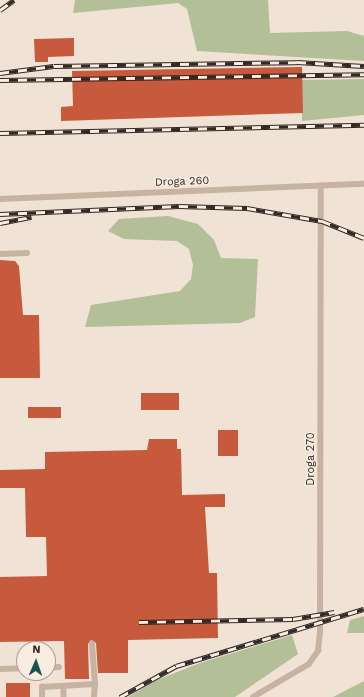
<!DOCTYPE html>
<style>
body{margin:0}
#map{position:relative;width:364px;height:697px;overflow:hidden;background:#f0e3d5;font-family:"Work Sans",sans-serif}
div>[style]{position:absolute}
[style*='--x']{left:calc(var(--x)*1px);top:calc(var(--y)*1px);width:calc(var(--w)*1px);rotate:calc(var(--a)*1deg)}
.green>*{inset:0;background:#b3bf96}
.building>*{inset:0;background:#c75a3d;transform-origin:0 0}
.lane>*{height:5.5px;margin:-2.75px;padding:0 2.75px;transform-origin:2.75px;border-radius:2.75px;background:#c8b2a2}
.rail>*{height:4.5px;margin-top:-2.25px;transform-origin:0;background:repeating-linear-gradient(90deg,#f9ede1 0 9px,#322824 0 18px);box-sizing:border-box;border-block:1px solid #322824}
span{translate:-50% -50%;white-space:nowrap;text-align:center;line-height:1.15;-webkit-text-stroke:3px #f9ede1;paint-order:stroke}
.street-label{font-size:11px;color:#322824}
.north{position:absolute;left:16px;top:641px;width:40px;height:40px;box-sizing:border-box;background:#f9ede1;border:1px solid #a99e95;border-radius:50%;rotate:2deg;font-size:11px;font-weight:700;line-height:16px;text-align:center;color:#322824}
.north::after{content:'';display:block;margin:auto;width:14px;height:18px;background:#1a5254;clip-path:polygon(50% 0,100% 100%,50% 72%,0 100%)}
</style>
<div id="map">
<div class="green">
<i style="clip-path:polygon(75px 0,268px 0,270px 33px,347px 31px,364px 36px,364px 61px,197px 51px,187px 9px,178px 3px,73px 13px)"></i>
<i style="clip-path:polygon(364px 79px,364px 115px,302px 121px,302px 80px)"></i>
<i style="clip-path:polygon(168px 216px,198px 224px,214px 240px,221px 258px,258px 259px,255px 317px,240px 323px,85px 327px,91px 305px,180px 291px,191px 279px,193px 265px,189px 249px,177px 241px,124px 239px,108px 231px,119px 219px)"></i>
<i style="clip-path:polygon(364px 616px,364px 633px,347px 633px,350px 620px)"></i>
<i style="clip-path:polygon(292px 635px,298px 654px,235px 697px,128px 697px,157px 680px,200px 663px)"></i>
<i style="clip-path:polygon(364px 681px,364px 697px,333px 697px)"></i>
</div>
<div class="building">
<i style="clip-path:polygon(74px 38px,74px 56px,48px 57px,48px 62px,35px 62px,34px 39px)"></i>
<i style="clip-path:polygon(302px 67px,303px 113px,61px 121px,61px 107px,73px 106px,72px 71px)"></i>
<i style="clip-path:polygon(0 260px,15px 261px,19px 266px,23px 315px,39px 315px,40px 378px,0 378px)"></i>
<i style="left:179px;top:393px;width:17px;height:38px;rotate:90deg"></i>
<i style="left:61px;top:407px;width:11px;height:33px;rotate:90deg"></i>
<i style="left:238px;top:430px;width:26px;height:20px;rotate:90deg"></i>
<i style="clip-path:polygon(149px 439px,177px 439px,177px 449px,181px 449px,182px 495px,225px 494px,225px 507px,205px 507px,209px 573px,217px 573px,218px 638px,128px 640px,128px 673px,98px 673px,96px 643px,91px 640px,88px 644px,89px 679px,65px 679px,64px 641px,0 642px,0 577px,47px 576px,46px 537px,26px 537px,25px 488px,0 488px,0 470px,45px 469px,45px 452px,147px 450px)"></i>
<i style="left:30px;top:683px;width:14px;height:24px;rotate:90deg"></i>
</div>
<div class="lane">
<i style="--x:0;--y:199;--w:364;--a:-2.4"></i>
<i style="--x:0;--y:254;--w:27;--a:-2"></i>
<i style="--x:48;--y:668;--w:11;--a:-5"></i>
<i style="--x:0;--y:669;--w:24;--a:-2"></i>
<i style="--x:64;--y:686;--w:11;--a:90"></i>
<i style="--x:42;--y:697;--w:10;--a:-90"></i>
<i style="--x:42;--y:687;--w:53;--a:-3.2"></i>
<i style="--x:95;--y:684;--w:40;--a:-94.3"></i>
<i style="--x:94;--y:697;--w:13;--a:-86"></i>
<i style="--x:253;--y:697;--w:65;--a:-30.5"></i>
<i style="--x:309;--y:664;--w:16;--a:-55"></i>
<i style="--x:318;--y:651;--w:19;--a:-84"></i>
<i style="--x:320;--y:632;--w:446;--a:-89.9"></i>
</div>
<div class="rail">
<i style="--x:0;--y:10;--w:17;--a:-36"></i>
<i style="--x:0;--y:73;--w:54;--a:-7.4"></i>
<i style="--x:54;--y:66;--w:243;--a:-0.9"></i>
<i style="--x:297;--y:62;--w:67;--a:3.4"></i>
<i style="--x:0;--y:80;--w:364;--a:-0.9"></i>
<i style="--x:0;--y:133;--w:364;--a:-1.3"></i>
<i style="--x:0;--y:214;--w:179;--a:-2.6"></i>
<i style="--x:179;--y:206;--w:68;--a:1.7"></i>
<i style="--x:247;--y:208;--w:76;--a:9.8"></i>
<i style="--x:322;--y:221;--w:45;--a:22"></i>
<i style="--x:0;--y:223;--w:32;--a:-11"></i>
<i style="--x:139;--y:622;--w:154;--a:-1.1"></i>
<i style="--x:293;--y:619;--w:42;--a:-9.7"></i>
<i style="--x:120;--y:697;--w:64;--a:-29"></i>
<i style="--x:176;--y:666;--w:196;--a:-16.9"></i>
</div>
<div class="street-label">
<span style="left:182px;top:182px;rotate:-2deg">Droga 260</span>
<span style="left:311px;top:459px;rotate:-90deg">Droga 270</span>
</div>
<div class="north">N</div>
</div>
